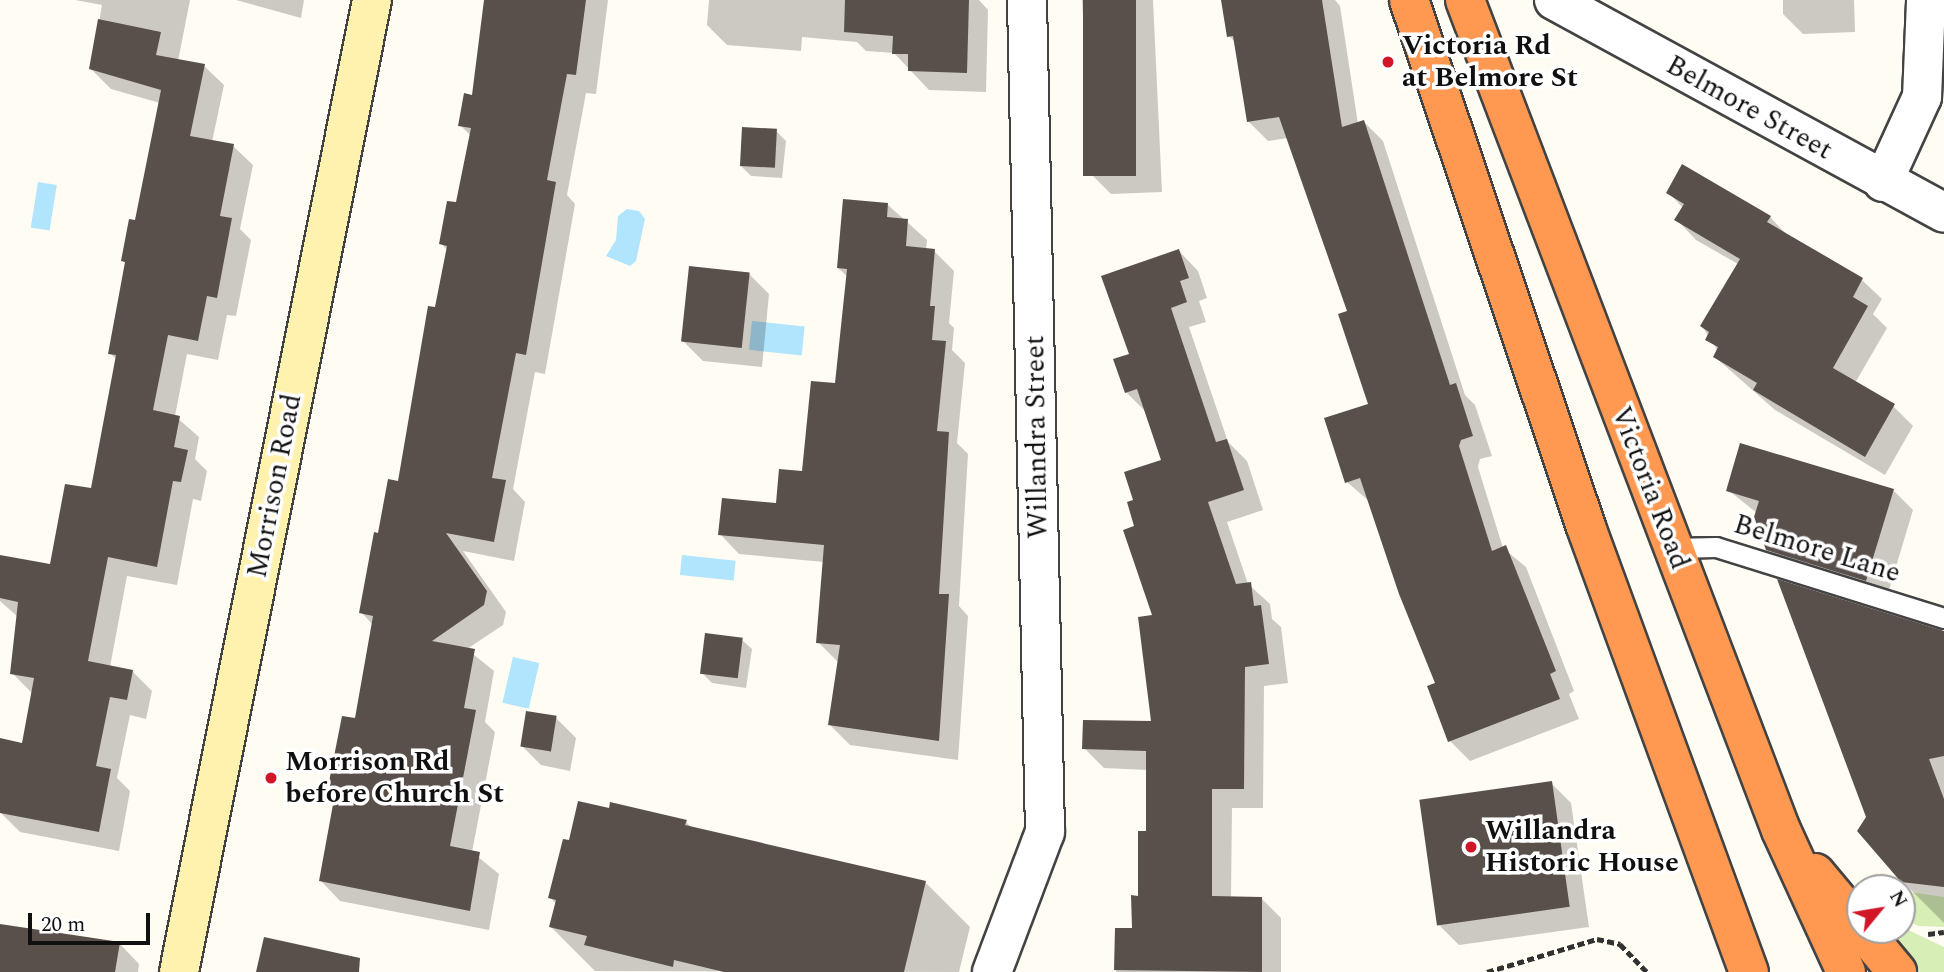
<!DOCTYPE html>
<style>
body{margin:0}
#map{position:relative;width:1944px;height:972px;overflow:hidden;background:#fffcf3;font-family:Spectral,serif}
div>[style]{position:absolute}
[style*='--x']{left:calc(var(--x)*1px);top:calc(var(--y)*1px);width:calc(var(--w)*1px);rotate:calc(var(--a)*1deg)}
.green>*{inset:0;background:#d7efb7}
.water>*{inset:0;background:#b1e4fd;transform-origin:0 0}
.shadow>*{inset:0;background:#0003}
.building>*{inset:0;background:#5a504b;transform-origin:0 0}
.path>*{height:4.5px;margin-top:-2.25px;transform-origin:0;background:repeating-linear-gradient(90deg,#323232 0 7px,transparent 0 10.5px)}
.roads{filter:drop-shadow(2px 0 #434343) drop-shadow(-2px 0 #434343) drop-shadow(0 2px #434343) drop-shadow(0 -2px #434343)}
.lane>*{height:19px;margin:-9.5px;padding:0 9.5px;transform-origin:9.5px;border-radius:9.5px;background:#fff}
.street>*{height:38px;margin:-19px;padding:0 19px;transform-origin:19px;border-radius:19px;background:#fff}
.secondary>*{height:38px;margin:-19px;padding:0 19px;transform-origin:19px;border-radius:19px;background:#fff2ae}
.highway>*{height:38px;margin:-19px;padding:0 19px;transform-origin:19px;border-radius:19px;background:#ff9851}
.dots>*{width:19px;height:19px;translate:-50% -50%;box-sizing:border-box;border:4px solid #fff;border-radius:50%}
span{translate:-50% -50%;white-space:nowrap;text-align:center;line-height:1.15;-webkit-text-stroke:7px #fff;paint-order:stroke}
.poi-label{font-size:28px;color:#101010;font-weight:700}
.left{translate:0 -50%;text-align:left}
.street-label{font-size:28px;color:#101010}
.north{position:absolute;left:1846px;top:874px;width:70px;height:70px;box-sizing:border-box;background:#fff;border:2px solid #9f9f9f;border-radius:50%;rotate:60deg;font-size:19px;font-weight:700;line-height:28px;text-align:center;color:#101010}
.north::after{content:'';display:block;margin:auto;width:24px;height:32px;background:#d11628;clip-path:polygon(50% 0,100% 100%,50% 72%,0 100%)}
.scale{position:absolute;left:28px;top:913px;width:122px;height:32px;box-sizing:border-box;border:4px solid #101010;border-top:0;padding-left:9px;font-size:21px;line-height:24px;white-space:nowrap;color:#101010;-webkit-text-stroke:5px #fff;paint-order:stroke}
</style>
<div id="map">
<div class="green">
<i style="clip-path:polygon(1902px 891px,1944px 897px,1944px 927px,1918px 926px,1902px 918px)"></i>
<i style="clip-path:polygon(1902px 927px,1944px 947px,1944px 972px,1920px 972px,1906px 959px,1885px 930px)"></i>
</div>
<div class="water">
<i style="left:38px;top:182px;width:19px;height:46px;rotate:9deg"></i>
<i style="clip-path:polygon(627px 209px,639px 211px,645px 219px,636px 261px,630px 266px,606px 256px,616px 240px,618px 216px)"></i>
<i style="left:752px;top:321px;width:53px;height:29px;rotate:6deg"></i>
<i style="left:682px;top:555px;width:54px;height:20px;rotate:6deg"></i>
<i style="left:513px;top:657px;width:27px;height:47px;rotate:13deg"></i>
</div>
<div class="shadow">
<i style="clip-path:polygon(75px 0,190px 0,178px 61px,204px 66px,224px 85px,212px 142px,233px 146px,253px 165px,240px 229px,251px 240px,236px 316px,227px 315px,218px 360px,187px 354px,175px 416px,199px 437px,195px 459px,207px 471px,201px 501px,193px 499px,177px 585px,127px 576px,110px 667px,132px 671px,152px 691px,146px 719px,130px 715px,117px 778px,130px 791px,119px 851px,20px 832px,0 812px,0 740px,24px 745px,32px 693px,12px 673px,18px 617px,0 601px,0 569px,51px 566px,92px 491px,117px 360px,110px 353px,127px 264px,123px 261px,137px 222px,160px 103px,111px 89px,91px 69px,102px 5px)"></i>
<i style="clip-path:polygon(236px 0,304px 0,301px 18px)"></i>
<i style="clip-path:polygon(486px 0,608px 0,596px 94px,586px 93px,567px 195px,575px 204px,545px 374px,535px 372px,513px 489px,525px 502px,514px 561px,463px 551px,506px 612px,503px 625px,467px 649px,494px 671px,485px 722px,495px 732px,472px 852px,499px 874px,489px 930px,340px 901px,321px 881px,335px 803px,328px 797px,356px 721px,373px 625px,361px 612px,379px 535px,399px 483px,448px 251px,441px 243px,458px 204px,471px 136px,460px 125px,473px 97px)"></i>
<i style="clip-path:polygon(709px 0,979px 0,988px 10px,986px 92px,929px 90px,894px 53px,866px 51px,857px 42px,802px 37px,801px 51px,727px 45px,707px 25px)"></i>
<i style="clip-path:polygon(1082px 0,1153px 0,1162px 192px,1111px 194px,1092px 175px)"></i>
<i style="clip-path:polygon(1223px 0,1335px 0,1340px 6px,1358px 124px,1364px 122px,1383px 141px,1465px 395px,1475px 405px,1492px 456px,1480px 459px,1478px 467px,1503px 548px,1526px 567px,1574px 691px,1569px 694px,1579px 719px,1470px 761px,1450px 741px,1437px 684px,1369px 501px,1347px 482px,1370px 406px,1349px 312px,1288px 138px,1268px 141px,1248px 121px,1236px 43px,1229px 36px)"></i>
<i style="clip-path:polygon(1783px 0,1854px 0,1855px 32px,1803px 34px,1783px 14px)"></i>
<i style="clip-path:polygon(776px 131px,786px 141px,782px 178px,751px 176px,741px 166px)"></i>
<i style="clip-path:polygon(1668px 192px,1770px 217px,1789px 237px,1862px 280px,1882px 299px,1873px 314px,1887px 328px,1855px 383px,1893px 406px,1913px 426px,1885px 475px,1775px 410px,1715px 357px,1718px 351px,1702px 326px,1738px 264px,1696px 240px,1677px 220px,1683px 208px)"></i>
<i style="clip-path:polygon(888px 205px,927px 240px,926px 250px,934px 251px,954px 271px,949px 323px,954px 328px,952px 350px,965px 363px,957px 443px,968px 454px,959px 606px,968px 616px,958px 760px,850px 745px,830px 725px,839px 663px,818px 642px,824px 562px,739px 554px,720px 534px,777px 505px,804px 473px,837px 385px,848px 277px,838px 268px)"></i>
<i style="clip-path:polygon(1179px 251px,1198px 271px,1207px 298px,1199px 301px,1206px 322px,1189px 327px,1228px 442px,1247px 461px,1263px 510px,1227px 522px,1248px 584px,1270px 604px,1272px 619px,1281px 627px,1288px 683px,1264px 686px,1263px 808px,1232px 808px,1231px 898px,1261px 898px,1281px 918px,1281px 972px,1116px 972px,1116px 930px,1133px 930px,1140px 897px,1148px 833px,1148px 770px,1104px 768px,1084px 748px,1153px 723px,1154px 616px,1136px 501px,1164px 461px,1147px 413px,1126px 392px,1131px 355px)"></i>
<i style="clip-path:polygon(749px 274px,769px 294px,762px 367px,703px 361px,683px 341px)"></i>
<i style="clip-path:polygon(1728px 490px,1893px 490px,1913px 510px,1886px 600px,1788px 569px,1768px 549px,1757px 513px)"></i>
<i style="clip-path:polygon(1944px 633px,1944px 923px,1902px 881px,1868px 817px)"></i>
<i style="clip-path:polygon(742px 640px,752px 649px,746px 688px,712px 683px,702px 673px)"></i>
<i style="clip-path:polygon(556px 718px,576px 738px,570px 771px,541px 765px,521px 745px)"></i>
<i style="clip-path:polygon(1551px 783px,1571px 803px,1589px 927px,1459px 945px,1439px 925px)"></i>
<i style="clip-path:polygon(686px 822px,692px 828px,925px 882px,970px 927px,959px 972px,595px 971px,551px 927px,556px 904px,550px 897px,570px 842px)"></i>
<i style="clip-path:polygon(0 925px,120px 944px,139px 964px,138px 972px,0 972px)"></i>
</div>
<div class="building">
<i style="clip-path:polygon(484px 0,586px 0,576px 75px,567px 74px,547px 180px,556px 182px,526px 355px,516px 353px,492px 478px,506px 480px,494px 542px,446px 533px,487px 591px,484px 605px,432px 641px,475px 649px,464px 708px,476px 710px,450px 846px,480px 852px,470px 911px,319px 881px,334px 799px,326px 797px,342px 716px,355px 718px,373px 616px,359px 613px,374px 532px,378px 533px,388px 479px,398px 481px,428px 306px,435px 307px,447px 246px,439px 244px,447px 201px,456px 202px,471px 128px,458px 126px,464px 93px,472px 95px)"></i>
<i style="clip-path:polygon(845px 0,969px 0,967px 73px,908px 71px,908px 54px,892px 54px,893px 36px,844px 32px)"></i>
<i style="left:1083px;top:0;width:53px;height:176px"></i>
<i style="clip-path:polygon(1221px 0,1322px 0,1342px 127px,1364px 120px,1450px 385px,1456px 383px,1473px 436px,1461px 440px,1459px 446px,1492px 551px,1506px 545px,1556px 671px,1550px 674px,1560px 699px,1448px 742px,1427px 686px,1435px 683px,1399px 594px,1360px 478px,1345px 483px,1324px 418px,1368px 404px,1338px 314px,1347px 311px,1279px 117px,1247px 122px,1233px 36px,1227px 37px)"></i>
<i style="clip-path:polygon(98px 19px,161px 32px,156px 55px,205px 64px,190px 136px,234px 144px,220px 216px,232px 218px,217px 298px,207px 296px,198px 341px,168px 335px,153px 410px,180px 416px,174px 447px,188px 450px,181px 482px,173px 481px,157px 567px,108px 557px,88px 661px,133px 670px,127px 700px,110px 697px,96px 766px,111px 769px,99px 832px,0 813px,0 738px,22px 743px,34px 678px,10px 674px,18px 602px,0 598px,0 555px,50px 564px,65px 484px,91px 488px,116px 355px,108px 354px,125px 262px,121px 261px,129px 219px,135px 220px,161px 90px,89px 69px)"></i>
<i style="left:742px;top:127px;width:35px;height:39px;rotate:3deg"></i>
<i style="clip-path:polygon(1682px 164px,1771px 216px,1767px 222px,1863px 278px,1853px 297px,1868px 306px,1833px 368px,1895px 404px,1865px 457px,1753px 390px,1757px 383px,1713px 357px,1718px 347px,1705px 340px,1709px 332px,1700px 326px,1740px 259px,1674px 220px,1684px 204px,1666px 193px)"></i>
<i style="clip-path:polygon(843px 199px,888px 203px,887px 217px,908px 219px,906px 246px,935px 249px,930px 306px,935px 306px,932px 340px,946px 341px,937px 431px,949px 432px,939px 594px,949px 594px,939px 741px,828px 725px,840px 645px,816px 643px,824px 545px,718px 535px,722px 498px,776px 503px,779px 469px,802px 471px,811px 381px,835px 383px,847px 269px,837px 268px)"></i>
<i style="clip-path:polygon(1179px 249px,1189px 278px,1180px 281px,1187px 302px,1171px 308px,1216px 442px,1227px 439px,1244px 490px,1208px 502px,1236px 584px,1251px 582px,1254px 606px,1261px 605px,1269px 664px,1245px 667px,1244px 789px,1212px 789px,1212px 896px,1262px 897px,1262px 972px,1114px 970px,1115px 928px,1132px 928px,1131px 895px,1138px 896px,1138px 831px,1146px 831px,1146px 751px,1082px 749px,1083px 720px,1151px 721px,1138px 617px,1152px 615px,1123px 530px,1134px 526px,1127px 502px,1133px 500px,1124px 472px,1161px 460px,1137px 389px,1125px 393px,1113px 359px,1129px 354px,1101px 276px)"></i>
<i style="left:689px;top:266px;width:61px;height:76px;rotate:6deg"></i>
<i style="clip-path:polygon(1740px 443px,1894px 489px,1866px 581px,1766px 550px,1754px 517px,1759px 501px,1726px 491px)"></i>
<i style="clip-path:polygon(1777px 579px,1944px 631px,1944px 756px,1929px 759px,1944px 799px,1944px 887px,1901px 882px,1857px 831px,1866px 817px)"></i>
<i style="left:705px;top:633px;width:38px;height:41px;rotate:7deg"></i>
<i style="left:526px;top:711px;width:31px;height:36px;rotate:9deg"></i>
<i style="left:1552px;top:781px;width:127px;height:134px;rotate:82deg"></i>
<i style="clip-path:polygon(578px 801px,609px 808px,610px 802px,687px 820px,685px 825px,926px 881px,904px 972px,724px 972px,674px 960px,673px 967px,584px 945px,587px 936px,549px 927px,556px 900px,548px 898px,563px 839px,569px 840px)"></i>
<i style="clip-path:polygon(0 924px,120px 942px,115px 972px,0 972px)"></i>
<i style="clip-path:polygon(264px 937px,360px 958px,359px 972px,256px 972px)"></i>
</div>
<div class="path">
<i style="--x:1928;--y:934;--w:16;--a:-7"></i>
<i style="--x:1487;--y:972;--w:115;--a:-16.7"></i>
<i style="--x:1597;--y:939;--w:24;--a:12"></i>
<i style="--x:1620;--y:944;--w:39;--a:46"></i>
</div>
<div class="roads">
<div class="lane">
<i style="--x:1673;--y:548;--w:43;--a:-1.3"></i>
<i style="--x:1716;--y:547;--w:239;--a:17.3"></i>
</div>
<div class="street">
<i style="--x:1554;--y:0;--w:444;--a:28.6"></i>
<i style="--x:1883;--y:182;--w:94;--a:-65.4"></i>
<i style="--x:1922;--y:97;--w:97;--a:-87.6"></i>
<i style="--x:992;--y:972;--w:150;--a:-69.3"></i>
<i style="--x:1045;--y:832;--w:832;--a:-91.24"></i>
</div>
<div class="secondary">
<i style="--x:179;--y:972;--w:991;--a:-78.77"></i>
</div>
<div class="highway">
<i style="--x:1409;--y:0;--w:556;--a:71.43"></i>
<i style="--x:1586;--y:527;--w:474;--a:69.9"></i>
<i style="--x:1465;--y:0;--w:888;--a:69.16"></i>
<i style="--x:1781;--y:830;--w:156;--a:65.4"></i>
<i style="--x:1815;--y:873;--w:70;--a:50.2"></i>
<i style="--x:1862;--y:930;--w:55;--a:50.2"></i>
</div>
</div>
<div class="dots">
<i style="left:1388px;top:62px;background:#d11628"></i>
<i style="left:271px;top:778px;background:#d11628"></i>
<i style="left:1471px;top:847px;background:#d11628"></i>
</div>
<div class="poi-label">
<span class="left" style="left:1402px;top:62px">Victoria Rd<br>at Belmore St</span>
<span class="left" style="left:285px;top:778px">Morrison Rd<br>before Church St</span>
<span class="left" style="left:1485px;top:847px">Willandra<br>Historic House</span>
</div>
<div class="street-label">
<span style="left:1749px;top:108px;rotate:29deg">Belmore Street</span>
<span style="left:1037px;top:437px;rotate:-91deg">Willandra Street</span>
<span style="left:275px;top:486px;rotate:-79deg">Morrison Road</span>
<span style="left:1650px;top:488px;rotate:69deg">Victoria Road</span>
<span style="left:1817px;top:549px;rotate:17deg">Belmore Lane</span>
</div>
<div class="north">N</div>
<div class="scale">20 m</div>
</div>
